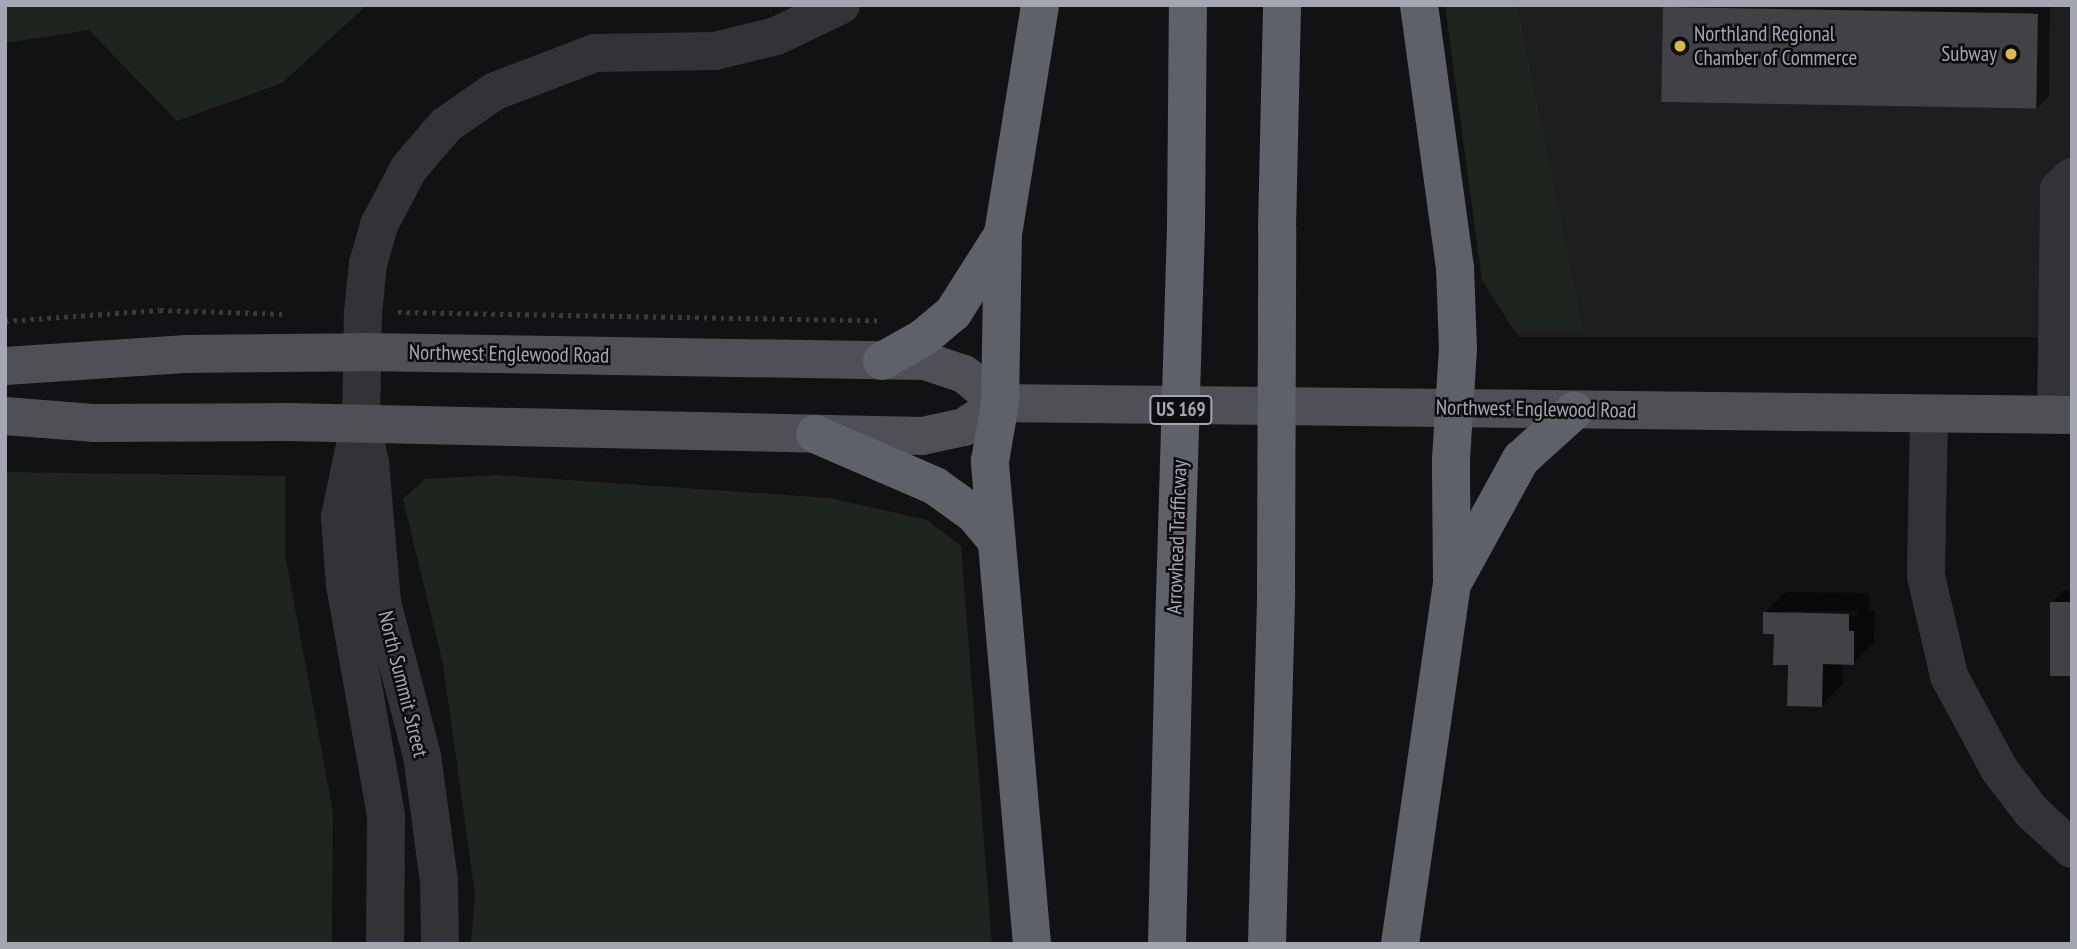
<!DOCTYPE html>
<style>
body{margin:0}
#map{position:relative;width:2077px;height:949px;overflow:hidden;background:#121113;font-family:"PT Sans Narrow",sans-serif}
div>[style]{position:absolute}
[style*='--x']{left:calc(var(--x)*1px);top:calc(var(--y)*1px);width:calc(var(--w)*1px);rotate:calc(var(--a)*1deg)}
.built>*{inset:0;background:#1e1e20;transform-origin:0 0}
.green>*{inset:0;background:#1e251f}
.shadow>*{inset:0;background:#0007}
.building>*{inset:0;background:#414146;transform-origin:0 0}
.path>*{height:4.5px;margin-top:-2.25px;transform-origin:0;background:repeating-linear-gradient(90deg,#393a3e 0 3.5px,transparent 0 8.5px)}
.minor>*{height:38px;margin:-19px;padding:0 19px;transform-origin:19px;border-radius:19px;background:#333337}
.major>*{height:38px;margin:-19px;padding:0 19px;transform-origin:19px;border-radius:19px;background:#4f5056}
.highway>*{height:38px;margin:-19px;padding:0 19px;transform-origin:19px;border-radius:19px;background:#5f6168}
.highway-bridge>*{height:38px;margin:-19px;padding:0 19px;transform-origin:19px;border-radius:19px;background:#5f6168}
.dots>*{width:19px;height:19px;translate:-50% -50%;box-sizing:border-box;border:4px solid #0d0c0e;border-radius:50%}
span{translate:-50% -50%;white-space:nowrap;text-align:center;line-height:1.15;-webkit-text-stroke:5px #0d0c0e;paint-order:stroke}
.shield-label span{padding:2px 5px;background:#0d0c0e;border:2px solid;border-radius:5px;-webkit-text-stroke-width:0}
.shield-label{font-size:19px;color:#a4a7b2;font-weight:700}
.poi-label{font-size:21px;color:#a4a7b2}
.left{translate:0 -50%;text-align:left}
.right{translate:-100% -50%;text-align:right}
.street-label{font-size:21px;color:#a4a7b2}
.frame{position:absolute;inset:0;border:7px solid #a4a7b2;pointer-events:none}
</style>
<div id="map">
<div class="built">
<i style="left:1517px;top:5px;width:555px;height:332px"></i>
</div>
<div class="green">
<i style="clip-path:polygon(5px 5px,367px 5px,282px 83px,177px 121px,89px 30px,5px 43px)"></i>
<i style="clip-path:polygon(1445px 5px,1517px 5px,1583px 330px,1515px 332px,1482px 280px)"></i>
<i style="clip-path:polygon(5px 472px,285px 476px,285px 554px,333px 812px,332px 944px,5px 944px)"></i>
<i style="clip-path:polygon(497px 475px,830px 498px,927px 520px,961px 546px,992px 944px,471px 944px,475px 894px,443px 664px,403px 499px,425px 479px)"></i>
</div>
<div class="shadow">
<i style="clip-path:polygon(1667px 5px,2050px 5px,2049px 96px,2037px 109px,1664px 8px)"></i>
<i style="clip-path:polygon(2064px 590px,2072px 590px,2072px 675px,2052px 602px)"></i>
<i style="clip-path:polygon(evenodd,1786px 592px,1869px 593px,1869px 611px,1875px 611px,1874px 642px,1853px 663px,1843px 663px,1843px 684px,1822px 705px,1789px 663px,1765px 613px,1786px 592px,1794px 611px,1858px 612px,1857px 616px,1794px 614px,1794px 611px)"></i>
</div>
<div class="building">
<i style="left:1663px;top:7px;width:375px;height:95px;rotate:1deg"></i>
<i style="left:2050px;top:602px;width:22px;height:74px"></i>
<i style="clip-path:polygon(1763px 612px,1849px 614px,1849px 631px,1854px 631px,1854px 665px,1823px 664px,1822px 707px,1787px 706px,1788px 665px,1773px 665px,1774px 634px,1763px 634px)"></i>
</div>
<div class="path">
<i style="--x:398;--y:312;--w:481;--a:1"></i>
<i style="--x:5;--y:321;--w:155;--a:-4.1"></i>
<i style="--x:160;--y:310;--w:127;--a:1.8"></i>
</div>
<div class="minor">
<i style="--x:1929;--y:415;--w:161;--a:91.1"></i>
<i style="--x:1926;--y:576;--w:103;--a:77"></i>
<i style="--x:1949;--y:676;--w:106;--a:61.7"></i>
<i style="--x:1999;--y:769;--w:53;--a:52.7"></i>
<i style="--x:2031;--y:811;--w:56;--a:42.8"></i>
<i style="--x:2056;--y:415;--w:226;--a:-89.2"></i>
<i style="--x:2059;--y:189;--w:18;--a:-43"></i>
<i style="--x:357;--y:436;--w:83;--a:101.9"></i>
<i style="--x:340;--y:517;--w:68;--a:85.8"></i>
<i style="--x:345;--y:585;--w:235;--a:79.9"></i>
<i style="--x:386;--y:816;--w:128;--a:90.4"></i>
<i style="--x:440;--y:944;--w:63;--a:-90.9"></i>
<i style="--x:439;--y:881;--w:126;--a:-97.7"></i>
<i style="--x:422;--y:756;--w:159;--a:-104.6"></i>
<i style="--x:382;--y:602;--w:140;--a:-94.9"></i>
<i style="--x:370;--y:463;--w:40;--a:-103"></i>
<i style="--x:361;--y:424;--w:111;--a:-89"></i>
<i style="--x:363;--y:313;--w:49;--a:-84.2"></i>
<i style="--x:368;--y:264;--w:41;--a:-74.2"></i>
<i style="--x:379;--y:225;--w:64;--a:-62.2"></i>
<i style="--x:409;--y:168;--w:57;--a:-49.3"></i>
<i style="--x:446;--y:125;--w:60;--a:-34.8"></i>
<i style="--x:495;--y:91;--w:107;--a:-20.8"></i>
<i style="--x:595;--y:53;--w:120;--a:-1"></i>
<i style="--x:715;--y:51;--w:63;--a:-13.8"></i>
<i style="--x:776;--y:36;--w:72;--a:-25.5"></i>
</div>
<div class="major">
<i style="--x:5;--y:366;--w:179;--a:-3.8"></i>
<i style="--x:184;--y:354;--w:177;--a:-0.6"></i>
<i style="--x:361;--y:352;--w:564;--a:0.91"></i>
<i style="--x:925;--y:361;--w:41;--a:18.4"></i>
<i style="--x:964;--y:374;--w:46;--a:38.9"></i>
<i style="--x:5;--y:416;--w:88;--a:4.5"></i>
<i style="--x:93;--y:423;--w:195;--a:-0.3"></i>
<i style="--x:288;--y:422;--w:634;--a:1.27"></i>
<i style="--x:922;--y:436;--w:43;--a:-12.1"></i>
<i style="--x:964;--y:427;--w:43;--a:-33.7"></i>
<i style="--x:1000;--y:403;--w:1072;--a:0.64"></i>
</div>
<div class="highway">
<i style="--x:1186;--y:223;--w:218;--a:-89.5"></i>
<i style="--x:1277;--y:228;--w:223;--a:-88.7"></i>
<i style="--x:882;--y:361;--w:47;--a:-29.3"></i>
<i style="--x:923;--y:338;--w:39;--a:-40"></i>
<i style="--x:953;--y:313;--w:88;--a:-57.6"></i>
<i style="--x:815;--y:434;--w:131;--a:23.4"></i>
<i style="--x:935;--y:486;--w:48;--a:35.7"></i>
<i style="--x:974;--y:514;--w:35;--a:50"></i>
<i style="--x:1456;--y:577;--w:135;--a:-61.2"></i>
<i style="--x:1521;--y:459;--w:72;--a:-42.2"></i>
<i style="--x:1032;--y:944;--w:485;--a:-95"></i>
<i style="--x:990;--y:461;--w:59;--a:-80.2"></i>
<i style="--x:1000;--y:403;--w:169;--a:-89"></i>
<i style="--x:1003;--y:234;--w:232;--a:-80.8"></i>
<i style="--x:1167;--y:944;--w:347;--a:-88.7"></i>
<i style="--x:1267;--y:944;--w:353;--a:-88.5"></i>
<i style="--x:1400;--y:944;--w:363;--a:-81.8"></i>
<i style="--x:1452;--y:585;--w:126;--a:-90.5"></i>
<i style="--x:1451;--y:459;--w:110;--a:-86.4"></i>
<i style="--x:1458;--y:349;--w:81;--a:-92.1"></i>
<i style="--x:1455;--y:268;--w:265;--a:-97.8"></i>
</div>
<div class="highway-bridge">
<i style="--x:1276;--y:591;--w:363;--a:-89.8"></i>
<i style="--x:1175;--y:597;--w:374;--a:-88.3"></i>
</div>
<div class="dots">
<i style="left:1680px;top:46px;background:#dfb93e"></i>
<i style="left:2011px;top:54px;background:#dfb93e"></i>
</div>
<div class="shield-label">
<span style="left:1181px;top:410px">US 169</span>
</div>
<div class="poi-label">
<span class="left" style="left:1694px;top:46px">Northland Regional<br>Chamber of Commerce</span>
<span class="right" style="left:1997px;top:54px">Subway</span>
</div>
<div class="street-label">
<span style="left:509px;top:354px;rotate:1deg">Northwest Englewood Road</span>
<span style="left:1536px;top:409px;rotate:1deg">Northwest Englewood Road</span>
<span style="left:1177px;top:537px;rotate:-88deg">Arrowhead Trafficway</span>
<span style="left:403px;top:684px;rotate:76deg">North Summit Street</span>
</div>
<div class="frame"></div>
</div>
